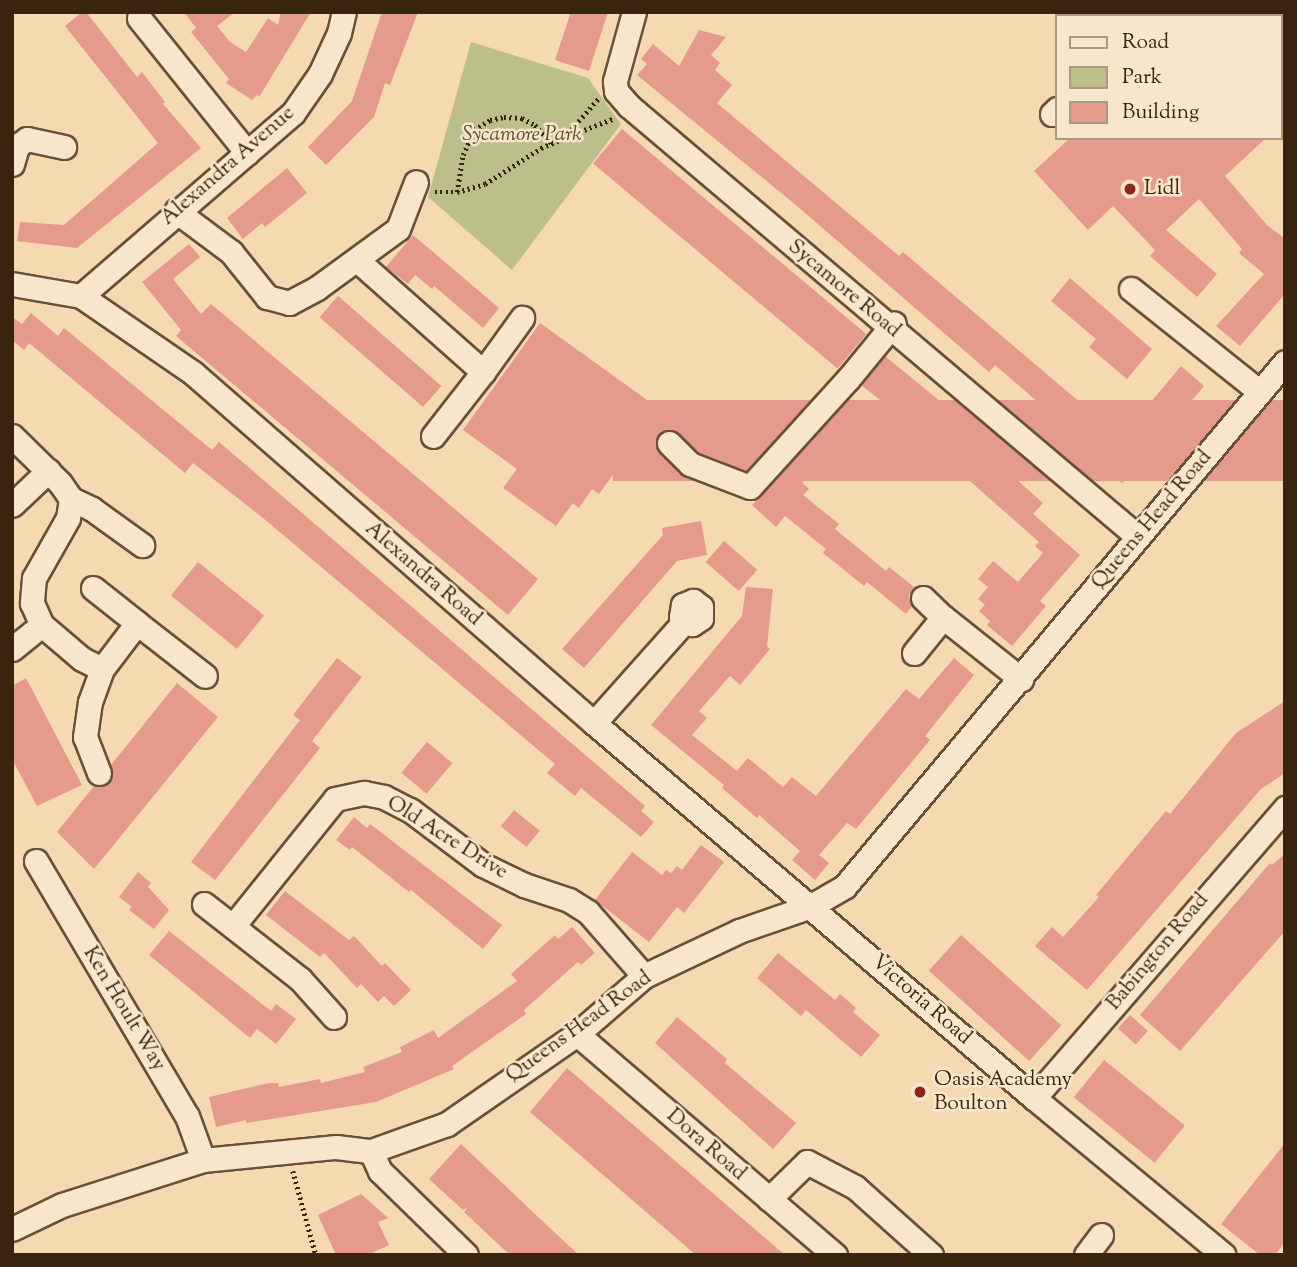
<!DOCTYPE html>
<style>
body{margin:0}
#map{position:relative;width:1297px;height:1267px;overflow:hidden;background:#f5d9b1;font-family:"Sorts Mill Goudy",serif}
div>[style]{position:absolute}
[style*='--x']{left:calc(var(--x)*1px);top:calc(var(--y)*1px);width:calc(var(--w)*1px);rotate:calc(var(--a)*1deg)}
.green>*{inset:0;background:#bdbf8a}
.building>*{inset:0;background:#e59a8b;transform-origin:0 0}
.path>*{height:4.5px;margin-top:-2.25px;transform-origin:0;background:repeating-linear-gradient(90deg,#38240f 0 2px,transparent 0 5.5px)}
.roads{filter:drop-shadow(2px 0 #675138) drop-shadow(-2px 0 #675138) drop-shadow(0 2px #675138) drop-shadow(0 -2px #675138)}
.minor>*{height:23px;margin:-11.5px;padding:0 11.5px;transform-origin:11.5px;border-radius:11.5px;background:#f8e6cc}
.dots>*{width:19px;height:19px;translate:-50% -50%;box-sizing:border-box;border:4px solid #f8e6cc;border-radius:50%}
span{translate:-50% -50%;white-space:nowrap;text-align:center;line-height:1.15;-webkit-text-stroke:5px #f8e6cc;paint-order:stroke}
.park-label{font-size:21px;color:#594b2e;font-style:italic}
.street-label{font-size:21px;color:#38240f}
.poi-label{font-size:21px;color:#38240f}
.left{translate:0 -50%;text-align:left}
.frame{position:absolute;inset:0;border:14px solid #38240f;pointer-events:none}
.legend{position:absolute;left:1055px;top:14px;width:228px;height:126px;box-sizing:border-box;background:#f8e6cc;border:2px solid #ab9880;margin:0;padding:9px 12px;list-style:none;font-size:21px;color:#38240f}
.legend li{display:flex;align-items:center;gap:14px;height:35px}
.legend b{width:35px;border:2px solid #ab9880}
</style>
<div id="map">
<div class="green">
<i style="clip-path:polygon(471px 42px,588px 78px,621px 124px,512px 270px,428px 197px)"></i>
</div>
<div class="building">
<i style="clip-path:polygon(82px 12px,86px 12px,137px 77px,142px 72px,165px 102px,163px 104px,201px 148px,77px 248px,17px 241px,20px 222px,64px 225px,158px 143px,65px 26px)"></i>
<i style="clip-path:polygon(184px 12px,235px 12px,217px 26px,230px 42px,246px 52px,268px 18px,278px 25px,281px 12px,311px 12px,259px 97px,257px 95px,252px 100px,226px 83px,229px 79px,191px 32px,196px 28px)"></i>
<i style="clip-path:polygon(382px 12px,418px 12px,390px 85px,385px 83px,374px 117px,326px 165px,308px 147px,352px 101px)"></i>
<i style="clip-path:polygon(571px 12px,608px 12px,589px 71px,555px 60px)"></i>
<i style="clip-path:polygon(699px 30px,726px 37px,711px 55px,720px 63px,715px 70px,732px 85px,717px 103px,899px 256px,903px 252px,1115px 432px,1118px 429px,1124px 434px,1181px 366px,1204px 386px,1122px 483px,1092px 458px,1097px 453px,995px 365px,989px 372px,797px 206px,637px 75px,647px 64px,641px 59px,653px 44px,679px 66px)"></i>
<i style="left:622px;top:129px;width:319px;height:45px;rotate:40deg"></i>
<i style="clip-path:polygon(1070px 138px,1266px 138px,1225px 176px,1267px 225px,1285px 239px,1285px 294px,1240px 346px,1216px 326px,1264px 274px,1239px 253px,1242px 249px,1199px 199px,1166px 230px,1217px 274px,1197px 297px,1150px 256px,1155px 250px,1113px 206px,1088px 230px,1034px 171px)"></i>
<i style="clip-path:polygon(287px 168px,307px 193px,265px 227px,262px 223px,243px 239px,227px 218px)"></i>
<i style="clip-path:polygon(413px 235px,499px 308px,483px 328px,434px 286px,432px 289px,415px 275px,408px 284px,386px 267px)"></i>
<i style="clip-path:polygon(189px 244px,200px 257px,173px 279px,201px 314px,211px 304px,538px 579px,508px 615px,176px 336px,181px 330px,142px 282px)"></i>
<i style="clip-path:polygon(1070px 278px,1152px 349px,1127px 379px,1089px 347px,1096px 339px,1051px 301px)"></i>
<i style="left:338px;top:296px;width:137px;height:28px;rotate:41deg"></i>
<i style="clip-path:polygon(31px 313px,58px 336px,64px 328px,212px 450px,219px 442px,645px 806px,641px 811px,654px 822px,641px 837px,581px 788px,575px 796px,547px 773px,555px 764px,263px 518px,193px 463px,185px 473px,29px 343px,24px 350px,12px 340px,12px 317px,22px 324px)"></i>
<i style="clip-path:polygon(540px 323px,654px 405px,638px 427px,644px 432px,599px 494px,592px 489px,579px 508px,573px 503px,556px 526px,503px 488px,517px 469px,463px 430px)"></i>
<i style="clip-path:polygon(885px 356px,969px 425px,963px 432px,1043px 503px,1033px 514px,1080px 555px,1040px 601px,1046px 606px,1012px 646px,987px 625px,990px 621px,979px 611px,985px 605px,978px 599px,988px 587px,978px 579px,993px 561px,1018px 582px,1043px 553px,1035px 546px,1039px 542px,938px 453px,934px 458px,891px 421px,898px 414px,861px 385px)"></i>
<i style="left:1285px;top:400px;width:81px;height:672px;rotate:90deg"></i>
<i style="clip-path:polygon(817px 434px,833px 448px,802px 483px,809px 489px,803px 495px,839px 524px,835px 529px,886px 571px,889px 567px,914px 587px,909px 595px,912px 606px,906px 614px,867px 582px,864px 586px,823px 553px,826px 549px,785px 516px,776px 527px,752px 505px)"></i>
<i style="clip-path:polygon(701px 521px,707px 555px,677px 561px,584px 668px,562px 649px,663px 535px,662px 528px)"></i>
<i style="left:724px;top:541px;width:44px;height:28px;rotate:41deg"></i>
<i style="left:198px;top:562px;width:85px;height:43px;rotate:39deg"></i>
<i style="clip-path:polygon(746px 587px,773px 589px,767px 646px,770px 649px,740px 685px,730px 676px,699px 711px,707px 718px,692px 735px,737px 771px,748px 758px,783px 787px,792px 777px,816px 796px,906px 689px,919px 699px,954px 658px,974px 675px,925px 736px,930px 740px,856px 829px,847px 823px,819px 855px,829px 863px,815px 880px,792px 860px,800px 851px,759px 815px,757px 818px,722px 788px,724px 785px,651px 725px,742px 616px)"></i>
<i style="clip-path:polygon(337px 658px,362px 677px,312px 741px,320px 748px,215px 880px,191px 862px,300px 720px,293px 715px)"></i>
<i style="clip-path:polygon(26px 678px,82px 785px,37px 806px,12px 759px,12px 686px)"></i>
<i style="clip-path:polygon(177px 683px,218px 717px,94px 869px,57px 832px,94px 786px,109px 782px,113px 774px,111px 765px)"></i>
<i style="clip-path:polygon(1285px 701px,1285px 773px,1261px 789px,1087px 990px,1035px 946px,1052px 927px,1063px 937px,1099px 897px,1096px 895px,1166px 811px,1170px 814px,1236px 733px)"></i>
<i style="left:427px;top:742px;width:33px;height:40px;rotate:40deg"></i>
<i style="left:514px;top:810px;width:33px;height:21px;rotate:39deg"></i>
<i style="clip-path:polygon(354px 817px,367px 828px,370px 824px,502px 925px,483px 949px,411px 890px,409px 892px,352px 847px,350px 850px,336px 840px)"></i>
<i style="clip-path:polygon(701px 845px,724px 862px,684px 913px,677px 907px,649px 942px,595px 900px,632px 852px,662px 875px,666px 870px,671px 873px,677px 866px,682px 870px)"></i>
<i style="clip-path:polygon(1285px 854px,1285px 931px,1180px 1051px,1140px 1015px,1270px 863px,1272px 865px)"></i>
<i style="clip-path:polygon(138px 872px,151px 883px,148px 887px,169px 910px,154px 929px,129px 910px,132px 907px,119px 897px)"></i>
<i style="clip-path:polygon(285px 891px,349px 940px,354px 936px,382px 966px,385px 963px,411px 990px,394px 1006px,384px 996px,378px 1002px,361px 984px,357px 988px,324px 953px,320px 957px,266px 915px)"></i>
<i style="clip-path:polygon(572px 927px,595px 953px,581px 965px,578px 962px,524px 1010px,526px 1014px,452px 1066px,454px 1069px,376px 1102px,246px 1123px,246px 1120px,216px 1127px,209px 1097px,269px 1083px,278px 1083px,279px 1087px,320px 1079px,321px 1083px,365px 1072px,363px 1067px,402px 1052px,400px 1047px,434px 1030px,438px 1038px,517px 981px,511px 974px,555px 935px,558px 939px)"></i>
<i style="clip-path:polygon(169px 931px,271px 1011px,276px 1004px,296px 1019px,276px 1044px,257px 1029px,250px 1038px,149px 955px)"></i>
<i style="left:961px;top:935px;width:135px;height:48px;rotate:42deg"></i>
<i style="clip-path:polygon(778px 953px,835px 1000px,840px 994px,856px 1008px,853px 1012px,880px 1035px,861px 1057px,806px 1010px,801px 1016px,757px 978px)"></i>
<i style="left:1130px;top:1015px;width:24px;height:18px;rotate:42deg"></i>
<i style="clip-path:polygon(677px 1017px,727px 1059px,725px 1063px,796px 1123px,773px 1149px,655px 1043px)"></i>
<i style="left:1104px;top:1060px;width:104px;height:48px;rotate:39deg"></i>
<i style="clip-path:polygon(567px 1068px,785px 1255px,696px 1255px,530px 1112px)"></i>
<i style="clip-path:polygon(1285px 1143px,1285px 1242px,1275px 1255px,1260px 1255px,1221px 1224px)"></i>
<i style="clip-path:polygon(461px 1144px,552px 1230px,579px 1255px,510px 1255px,483px 1230px,464px 1212px,468px 1207px,463px 1210px,429px 1179px)"></i>
<i style="clip-path:polygon(361px 1194px,388px 1218px,378px 1222px,389px 1245px,367px 1255px,336px 1255px,318px 1215px)"></i>
</div>
<div class="path">
<i style="--x:564;--y:138;--w:52;--a:-21.6"></i>
<i style="--x:435;--y:192;--w:22;--a:0"></i>
<i style="--x:457;--y:192;--w:29;--a:-16"></i>
<i style="--x:485;--y:184;--w:67;--a:-32.7"></i>
<i style="--x:541;--y:148;--w:25;--a:-23"></i>
<i style="--x:564;--y:138;--w:52;--a:-48.9"></i>
<i style="--x:457;--y:192;--w:37;--a:-81"></i>
<i style="--x:463;--y:155;--w:27;--a:-66"></i>
<i style="--x:474;--y:130;--w:19;--a:-32"></i>
<i style="--x:490;--y:120;--w:14;--a:-12"></i>
<i style="--x:504;--y:117;--w:18;--a:3"></i>
<i style="--x:522;--y:118;--w:15;--a:28"></i>
<i style="--x:535;--y:125;--w:25;--a:47"></i>
<i style="--x:293;--y:1171;--w:87;--a:74.7"></i>
</div>
<div class="roads">
<div class="minor">
<i style="--x:634;--y:12;--w:72;--a:105.4"></i>
<i style="--x:615;--y:81;--w:10;--a:84"></i>
<i style="--x:616;--y:91;--w:20;--a:49"></i>
<i style="--x:629;--y:106;--w:666;--a:40.25"></i>
<i style="--x:1080;--y:12;--w:4;--a:90"></i>
<i style="--x:1130;--y:12;--w:4;--a:90"></i>
<i style="--x:139;--y:18;--w:173;--a:51.3"></i>
<i style="--x:1052;--y:114;--w:7;--a:-45"></i>
<i style="--x:12;--y:164;--w:19;--a:-74"></i>
<i style="--x:17;--y:146;--w:12;--a:-35"></i>
<i style="--x:27;--y:139;--w:38;--a:12"></i>
<i style="--x:176;--y:211;--w:69;--a:36.7"></i>
<i style="--x:231;--y:252;--w:58;--a:51.3"></i>
<i style="--x:267;--y:297;--w:23;--a:15"></i>
<i style="--x:289;--y:303;--w:32;--a:-28"></i>
<i style="--x:317;--y:288;--w:100;--a:-36.1"></i>
<i style="--x:398;--y:229;--w:50;--a:-69"></i>
<i style="--x:357;--y:260;--w:169;--a:41.6"></i>
<i style="--x:483;--y:372;--w:67;--a:-54.2"></i>
<i style="--x:12;--y:284;--w:70;--a:9.9"></i>
<i style="--x:81;--y:296;--w:136;--a:34.5"></i>
<i style="--x:193;--y:373;--w:532;--a:41.12"></i>
<i style="--x:594;--y:723;--w:578;--a:40.44"></i>
<i style="--x:1034;--y:1098;--w:246;--a:39.6"></i>
<i style="--x:1131;--y:289;--w:165;--a:38.6"></i>
<i style="--x:81;--y:296;--w:280;--a:-40.8"></i>
<i style="--x:293;--y:113;--w:47;--a:-55.3"></i>
<i style="--x:320;--y:74;--w:45;--a:-65.1"></i>
<i style="--x:339;--y:33;--w:22;--a:-77"></i>
<i style="--x:12;--y:436;--w:67;--a:44.4"></i>
<i style="--x:60;--y:483;--w:19;--a:55"></i>
<i style="--x:71;--y:499;--w:19;--a:99"></i>
<i style="--x:68;--y:518;--w:69;--a:119.5"></i>
<i style="--x:34;--y:578;--w:25;--a:95"></i>
<i style="--x:32;--y:603;--w:24;--a:66"></i>
<i style="--x:42;--y:625;--w:52;--a:40.4"></i>
<i style="--x:82;--y:659;--w:22;--a:27"></i>
<i style="--x:102;--y:669;--w:58;--a:-52.7"></i>
<i style="--x:137;--y:623;--w:86;--a:37.9"></i>
<i style="--x:433;--y:436;--w:81;--a:-52"></i>
<i style="--x:669;--y:443;--w:30;--a:45"></i>
<i style="--x:690;--y:464;--w:64;--a:21"></i>
<i style="--x:750;--y:487;--w:146;--a:-47.8"></i>
<i style="--x:848;--y:379;--w:72;--a:-50.6"></i>
<i style="--x:71;--y:499;--w:23;--a:25"></i>
<i style="--x:92;--y:509;--w:62;--a:35.8"></i>
<i style="--x:12;--y:505;--w:50;--a:-43.4"></i>
<i style="--x:93;--y:588;--w:56;--a:38.5"></i>
<i style="--x:923;--y:598;--w:28;--a:44"></i>
<i style="--x:693;--y:601;--w:10;--a:37"></i>
<i style="--x:701;--y:607;--w:11;--a:90"></i>
<i style="--x:701;--y:618;--w:11;--a:146"></i>
<i style="--x:692;--y:624;--w:13;--a:-148"></i>
<i style="--x:681;--y:617;--w:12;--a:-81"></i>
<i style="--x:683;--y:605;--w:11;--a:-22"></i>
<i style="--x:12;--y:649;--w:38;--a:-39"></i>
<i style="--x:914;--y:653;--w:46;--a:-51.1"></i>
<i style="--x:943;--y:617;--w:100;--a:38.5"></i>
<i style="--x:594;--y:723;--w:137;--a:-48.3"></i>
<i style="--x:99;--y:773;--w:39;--a:-111"></i>
<i style="--x:85;--y:737;--w:35;--a:-82"></i>
<i style="--x:90;--y:702;--w:35;--a:-70"></i>
<i style="--x:36;--y:861;--w:296;--a:59.4"></i>
<i style="--x:187;--y:1116;--w:47;--a:70"></i>
<i style="--x:204;--y:904;--w:122;--a:38"></i>
<i style="--x:300;--y:979;--w:51;--a:48.2"></i>
<i style="--x:233;--y:926;--w:163;--a:-51.2"></i>
<i style="--x:335;--y:799;--w:30;--a:-12"></i>
<i style="--x:364;--y:793;--w:20;--a:11"></i>
<i style="--x:384;--y:797;--w:29;--a:27"></i>
<i style="--x:410;--y:810;--w:91;--a:37"></i>
<i style="--x:483;--y:865;--w:46;--a:26"></i>
<i style="--x:524;--y:885;--w:47;--a:18.4"></i>
<i style="--x:569;--y:900;--w:22;--a:32"></i>
<i style="--x:588;--y:912;--w:85;--a:48.8"></i>
<i style="--x:577;--y:1034;--w:340;--a:40.6"></i>
<i style="--x:1034;--y:1098;--w:384;--a:-49.1"></i>
<i style="--x:371;--y:1151;--w:22;--a:66"></i>
<i style="--x:380;--y:1171;--w:120;--a:44.3"></i>
<i style="--x:769;--y:1199;--w:53;--a:-44.2"></i>
<i style="--x:807;--y:1162;--w:54;--a:27.5"></i>
<i style="--x:855;--y:1187;--w:102;--a:41.8"></i>
<i style="--x:12;--y:1229;--w:55;--a:-25.6"></i>
<i style="--x:62;--y:1205;--w:148;--a:-17.7"></i>
<i style="--x:203;--y:1160;--w:134;--a:-5.6"></i>
<i style="--x:336;--y:1147;--w:35;--a:7"></i>
<i style="--x:371;--y:1151;--w:81;--a:-19.6"></i>
<i style="--x:447;--y:1124;--w:158;--a:-34.7"></i>
<i style="--x:577;--y:1034;--w:89;--a:-40.9"></i>
<i style="--x:644;--y:976;--w:105;--a:-25.3"></i>
<i style="--x:739;--y:931;--w:76;--a:-19.1"></i>
<i style="--x:811;--y:906;--w:39;--a:-30"></i>
<i style="--x:845;--y:886;--w:684;--a:-49.98"></i>
<i style="--x:1086;--y:1255;--w:25;--a:-53"></i>
</div>
</div>
<div class="dots">
<i style="left:1130px;top:189px;background:#8f2418"></i>
<i style="left:920px;top:1092px;background:#8f2418"></i>
</div>
<div class="park-label">
<span style="left:522px;top:135px">Sycamore Park</span>
</div>
<div class="street-label">
<span style="left:228px;top:166px;rotate:-41deg">Alexandra Avenue</span>
<span style="left:844px;top:289px;rotate:40deg">Sycamore Road</span>
<span style="left:1152px;top:520px;rotate:-50deg">Queens Head Road</span>
<span style="left:423px;top:574px;rotate:41deg">Alexandra Road</span>
<span style="left:447px;top:838px;rotate:32deg">Old Acre Drive</span>
<span style="left:1158px;top:952px;rotate:-50deg">Babington Road</span>
<span style="left:921px;top:1000px;rotate:41deg">Victoria Road</span>
<span style="left:124px;top:1009px;rotate:59deg">Ken Hoult Way</span>
<span style="left:579px;top:1027px;rotate:-36deg">Queens Head Road</span>
<span style="left:706px;top:1145px;rotate:41deg">Dora Road</span>
</div>
<div class="poi-label">
<span class="left" style="left:1144px;top:189px">Lidl</span>
<span class="left" style="left:934px;top:1092px">Oasis Academy<br>Boulton</span>
</div>
<div class="frame"></div>
<ul class="legend">
<li><b style="height:9px;background:#f8e6cc"></b>Road</li>
<li><b style="height:19px;background:#bdbf8a"></b>Park</li>
<li><b style="height:19px;background:#e59a8b"></b>Building</li>
</ul>
</div>
